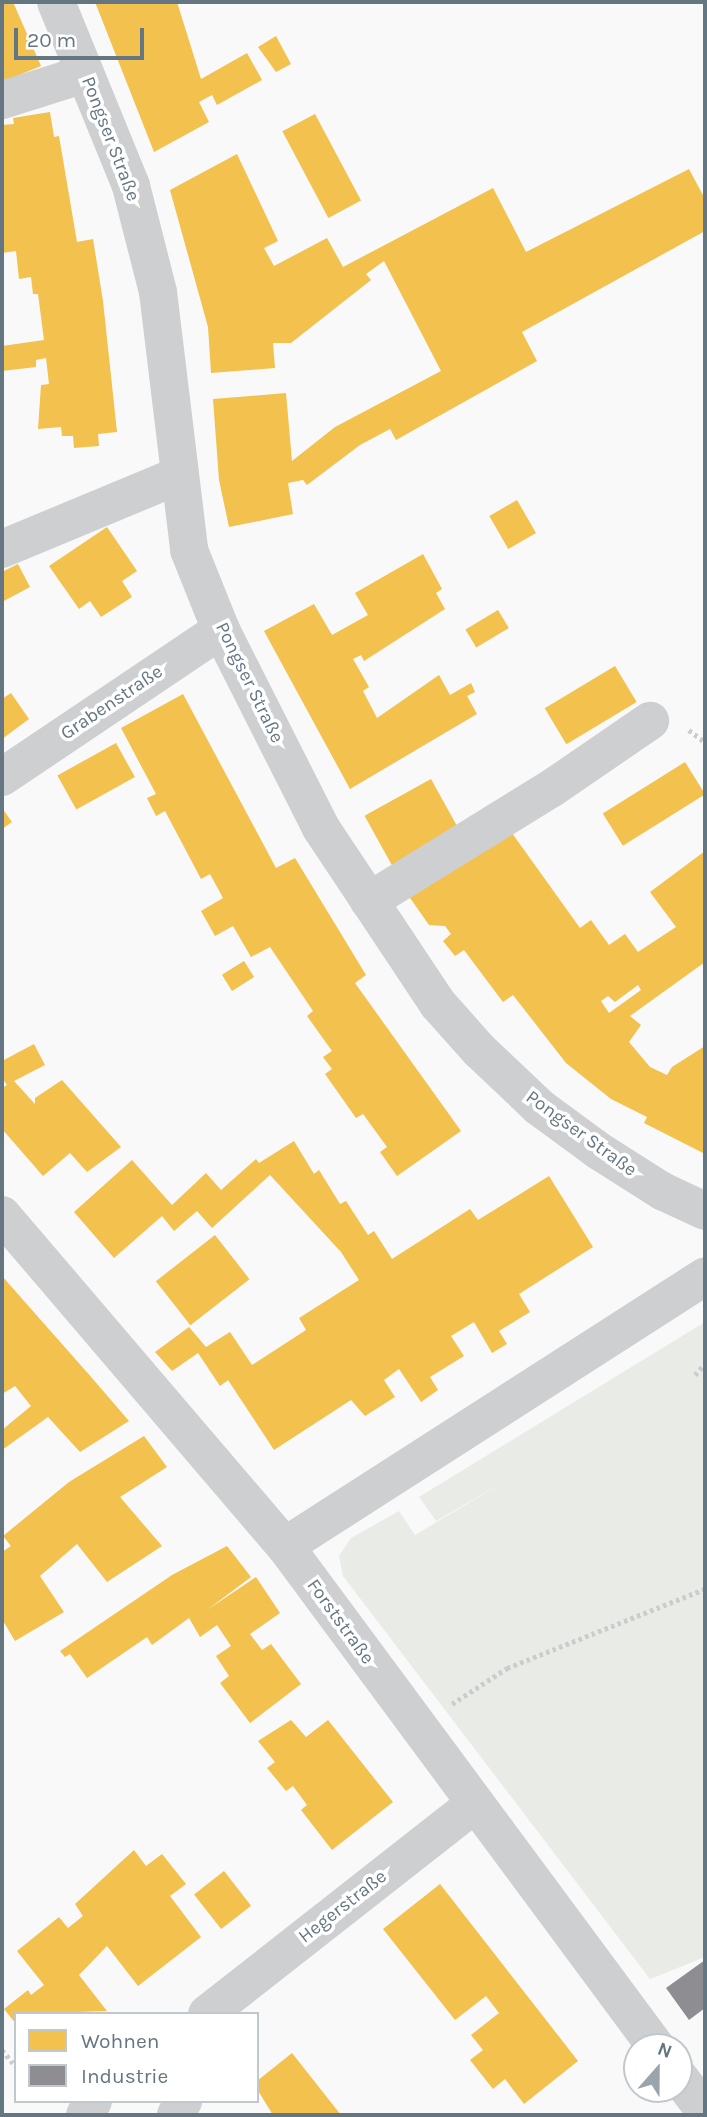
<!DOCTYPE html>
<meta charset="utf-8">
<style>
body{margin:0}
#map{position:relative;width:707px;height:2117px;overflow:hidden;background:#f9f9f9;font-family:Karla,sans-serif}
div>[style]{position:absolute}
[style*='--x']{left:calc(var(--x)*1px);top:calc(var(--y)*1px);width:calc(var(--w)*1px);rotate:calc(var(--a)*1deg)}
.green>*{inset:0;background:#e8ebe6}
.homes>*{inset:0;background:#f2c14e;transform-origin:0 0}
.industry>*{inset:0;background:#8d8d92}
.path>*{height:4.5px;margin-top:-2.25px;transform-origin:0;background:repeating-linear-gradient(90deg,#cbcccd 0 3.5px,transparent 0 7px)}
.minor>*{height:38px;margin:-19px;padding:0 19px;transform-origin:19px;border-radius:19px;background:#cecfd0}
span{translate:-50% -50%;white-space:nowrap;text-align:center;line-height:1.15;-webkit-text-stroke:7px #fff;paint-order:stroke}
.street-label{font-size:19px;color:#657683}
.frame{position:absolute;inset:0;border:4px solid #657683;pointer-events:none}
.legend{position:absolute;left:14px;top:2012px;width:245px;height:91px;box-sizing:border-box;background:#fff;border:2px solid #c1c8cd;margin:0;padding:9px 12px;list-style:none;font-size:21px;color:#657683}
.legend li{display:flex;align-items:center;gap:14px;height:35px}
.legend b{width:35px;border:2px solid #c1c8cd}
.north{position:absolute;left:623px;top:2033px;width:70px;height:70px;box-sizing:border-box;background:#fff;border:2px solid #c1c8cd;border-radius:50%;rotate:21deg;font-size:19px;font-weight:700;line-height:28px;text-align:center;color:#657683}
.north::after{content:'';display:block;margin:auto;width:24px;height:32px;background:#99a4ac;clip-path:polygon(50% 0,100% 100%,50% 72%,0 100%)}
.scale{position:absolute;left:14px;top:28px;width:130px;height:32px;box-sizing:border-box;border:4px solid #657683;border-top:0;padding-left:9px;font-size:21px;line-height:24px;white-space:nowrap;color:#657683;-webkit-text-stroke:5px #fff;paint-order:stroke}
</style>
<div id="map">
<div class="green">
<i style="clip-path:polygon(705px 1322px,705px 1957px,650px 1979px,343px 1576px,339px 1556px,351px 1538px,399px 1511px,415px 1535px,519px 1473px,436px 1521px,419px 1497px)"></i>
</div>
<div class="homes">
<i style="clip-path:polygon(2px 2px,13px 2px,41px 66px,2px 82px)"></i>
<i style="clip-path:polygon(95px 2px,177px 2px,201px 79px,247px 53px,262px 80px,217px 105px,212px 95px,199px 102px,209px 122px,154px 152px)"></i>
<i style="clip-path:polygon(276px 36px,291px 64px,276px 72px,258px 47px)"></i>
<i style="clip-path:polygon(50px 112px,54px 137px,59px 136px,77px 242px,93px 239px,103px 301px,117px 432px,98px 434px,99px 446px,74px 448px,73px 436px,62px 436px,61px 427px,38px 429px,41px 385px,49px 384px,46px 358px,36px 360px,36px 367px,2px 371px,2px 346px,44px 340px,38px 294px,33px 294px,31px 277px,19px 279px,16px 251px,2px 253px,2px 125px,14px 124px,13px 118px)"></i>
<i style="left:315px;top:114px;width:98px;height:37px;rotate:62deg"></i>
<i style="clip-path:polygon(237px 154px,278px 241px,264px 248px,274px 266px,327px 238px,343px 267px,493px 188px,526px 252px,689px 169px,705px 199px,705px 231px,522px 332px,537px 361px,396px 440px,390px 429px,360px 445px,307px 485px,303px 480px,288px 483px,293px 514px,229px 527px,219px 480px,213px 399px,286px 393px,292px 461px,335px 427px,441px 371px,384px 261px,366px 274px,371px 280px,291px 343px,273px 343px,275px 368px,211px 373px,208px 327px,170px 190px)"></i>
<i style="left:517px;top:500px;width:38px;height:32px;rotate:60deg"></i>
<i style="clip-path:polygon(107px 527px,137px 571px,122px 581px,132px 597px,101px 617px,90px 601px,79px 609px,49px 566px)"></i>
<i style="clip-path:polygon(423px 554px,442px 589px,436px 593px,445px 609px,364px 661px,361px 655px,353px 659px,369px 687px,363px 691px,377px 718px,439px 675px,450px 695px,471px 683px,475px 692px,467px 696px,477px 714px,350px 789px,264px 631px,314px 604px,332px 635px,368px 615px,355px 593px)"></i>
<i style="clip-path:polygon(18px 564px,30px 587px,2px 602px,2px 572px)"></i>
<i style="left:498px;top:610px;width:21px;height:38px;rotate:59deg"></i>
<i style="left:615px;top:666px;width:42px;height:82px;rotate:59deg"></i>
<i style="clip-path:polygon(11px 693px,29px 719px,2px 739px,2px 699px)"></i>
<i style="clip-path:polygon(183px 694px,276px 868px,295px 858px,366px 975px,355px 983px,461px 1131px,397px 1176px,380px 1152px,387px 1147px,363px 1114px,356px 1118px,325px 1074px,332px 1069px,323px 1057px,332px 1051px,307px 1016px,313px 1011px,270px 947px,251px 957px,233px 926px,215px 936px,201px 911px,223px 898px,210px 874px,201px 879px,165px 811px,156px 816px,147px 798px,156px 794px,121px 728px)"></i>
<i style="left:116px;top:743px;width:39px;height:67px;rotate:61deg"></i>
<i style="left:685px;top:762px;width:38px;height:97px;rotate:58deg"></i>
<i style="left:431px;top:779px;width:62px;height:76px;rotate:61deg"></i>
<i style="clip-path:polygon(2px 808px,12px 822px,2px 829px)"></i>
<i style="clip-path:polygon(evenodd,507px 826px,580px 928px,591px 920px,609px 945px,625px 934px,638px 952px,676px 927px,650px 892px,705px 851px,705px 962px,630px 1016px,641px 1025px,629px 1042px,650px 1067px,667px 1075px,672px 1067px,705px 1046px,705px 1154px,644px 1123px,647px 1117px,611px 1099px,566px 1063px,513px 995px,503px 1002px,464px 950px,455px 956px,443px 941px,451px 934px,445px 926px,429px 925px,408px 895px,507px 826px,638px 985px,641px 990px,609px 1013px,601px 1001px,608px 996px,615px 1002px,638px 985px)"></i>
<i style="left:244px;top:961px;width:19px;height:26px;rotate:58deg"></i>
<i style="clip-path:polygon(34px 1044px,45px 1065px,14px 1081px,35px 1104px,35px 1098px,62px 1080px,121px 1147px,87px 1172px,70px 1153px,43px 1176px,2px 1129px,2px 1088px,7px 1085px,2px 1078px,2px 1061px)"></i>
<i style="clip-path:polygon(294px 1141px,314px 1174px,319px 1170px,340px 1204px,346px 1201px,368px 1235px,374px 1231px,392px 1259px,470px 1209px,478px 1220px,549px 1176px,593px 1247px,519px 1294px,530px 1312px,499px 1331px,507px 1344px,492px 1353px,474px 1322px,451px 1336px,464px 1356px,430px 1377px,438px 1390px,421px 1402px,399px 1369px,384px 1380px,395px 1397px,365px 1416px,351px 1400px,274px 1450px,228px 1380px,220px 1386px,198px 1353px,172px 1371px,155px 1352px,189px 1327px,206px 1347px,230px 1332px,252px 1365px,306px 1330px,299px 1318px,359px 1280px,341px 1252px,270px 1175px,212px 1228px,197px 1211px,174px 1231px,162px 1216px,114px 1258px,74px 1212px,132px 1160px,172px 1205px,206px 1173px,221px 1190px,256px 1159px,259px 1163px)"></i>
<i style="left:215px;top:1235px;width:56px;height:75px;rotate:52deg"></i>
<i style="clip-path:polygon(2px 1276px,92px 1378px,129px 1421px,80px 1452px,48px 1417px,2px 1450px,2px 1430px,31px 1406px,15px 1386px,2px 1394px)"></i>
<i style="clip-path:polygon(144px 1436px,167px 1467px,120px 1497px,162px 1546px,107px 1582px,77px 1544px,40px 1576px,64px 1612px,15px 1641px,2px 1619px,2px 1552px,11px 1546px,3px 1536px,69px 1482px)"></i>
<i style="clip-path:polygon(227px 1546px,251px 1577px,207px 1610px,256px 1577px,280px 1613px,250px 1634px,262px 1650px,271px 1644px,301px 1684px,250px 1723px,220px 1683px,229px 1676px,216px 1656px,231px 1646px,217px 1625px,200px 1637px,189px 1618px,152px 1645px,147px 1637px,87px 1678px,70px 1654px,65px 1657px,60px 1651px,172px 1575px)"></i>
<i style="clip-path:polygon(291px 1720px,306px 1737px,328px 1720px,393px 1802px,332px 1850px,301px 1810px,307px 1805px,293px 1786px,286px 1791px,267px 1768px,275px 1762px,258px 1741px)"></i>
<i style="clip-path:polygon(134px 1850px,146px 1866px,162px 1854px,186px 1884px,170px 1896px,201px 1937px,138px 1986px,107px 1946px,79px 1975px,107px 2011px,16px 2014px,16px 2024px,4px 2009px,28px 1990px,31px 1995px,44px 1985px,17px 1951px,59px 1917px,68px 1928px,83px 1916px,75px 1904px)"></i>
<i style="left:224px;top:1871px;width:44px;height:38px;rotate:52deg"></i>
<i style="clip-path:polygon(440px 1884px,578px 2061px,524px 2104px,505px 2079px,493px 2089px,470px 2060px,483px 2050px,471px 2035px,499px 2013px,486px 1996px,455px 2020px,383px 1929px)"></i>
<i style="clip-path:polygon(292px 2053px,341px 2115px,273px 2115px,257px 2089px,257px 2081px)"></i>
</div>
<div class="industry">
<i style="clip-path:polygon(705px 1960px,705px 2008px,689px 2020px,666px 1988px)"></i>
</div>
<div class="path">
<i style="--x:689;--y:730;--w:20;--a:37"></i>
<i style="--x:695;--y:1375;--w:16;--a:-50"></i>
<i style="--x:452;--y:1704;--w:66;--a:-33.2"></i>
<i style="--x:507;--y:1668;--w:213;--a:-21.8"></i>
<i style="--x:2;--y:2050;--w:21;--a:49"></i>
</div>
<div class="minor">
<i style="--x:56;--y:2;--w:199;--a:67.8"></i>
<i style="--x:131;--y:186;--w:109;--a:75.7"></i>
<i style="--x:158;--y:292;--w:260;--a:83.1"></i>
<i style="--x:189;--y:550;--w:86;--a:68.2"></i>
<i style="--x:221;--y:630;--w:222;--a:63.2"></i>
<i style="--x:321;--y:828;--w:211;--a:56.4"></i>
<i style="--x:438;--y:1004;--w:62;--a:48.3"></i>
<i style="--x:479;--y:1050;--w:83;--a:43.5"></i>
<i style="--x:539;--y:1107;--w:74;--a:36.3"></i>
<i style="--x:599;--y:1151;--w:75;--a:32.4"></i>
<i style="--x:662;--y:1191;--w:47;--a:24.9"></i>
<i style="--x:2;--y:100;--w:87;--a:-17.4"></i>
<i style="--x:2;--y:549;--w:190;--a:-22.6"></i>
<i style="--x:2;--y:777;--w:264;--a:-33.9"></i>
<i style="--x:369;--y:901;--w:215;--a:-31.7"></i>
<i style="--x:552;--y:788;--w:119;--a:-34.4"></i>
<i style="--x:2;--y:1215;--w:435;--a:49.5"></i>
<i style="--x:285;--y:1546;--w:623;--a:53.48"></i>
<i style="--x:285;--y:1546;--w:499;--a:-32.7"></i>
<i style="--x:207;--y:2014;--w:339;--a:-38.1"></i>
<i style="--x:679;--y:2077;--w:43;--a:52.6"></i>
<i style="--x:85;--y:2115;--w:16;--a:-60"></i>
<i style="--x:176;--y:2115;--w:16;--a:-63"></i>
</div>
<div class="street-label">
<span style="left:110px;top:139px;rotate:69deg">Pongser Straße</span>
<span style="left:249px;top:683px;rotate:64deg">Pongser Straße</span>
<span style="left:112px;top:703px;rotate:-34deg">Grabenstraße</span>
<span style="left:581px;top:1134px;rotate:36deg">Pongser Straße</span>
<span style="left:340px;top:1622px;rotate:54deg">Forststraße</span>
<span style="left:343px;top:1907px;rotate:-38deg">Hegerstraße</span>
</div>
<div class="frame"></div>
<ul class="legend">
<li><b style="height:19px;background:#f2c14e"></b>Wohnen</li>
<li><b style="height:19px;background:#8d8d92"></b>Industrie</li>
</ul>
<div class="north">N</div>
<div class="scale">20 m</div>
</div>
